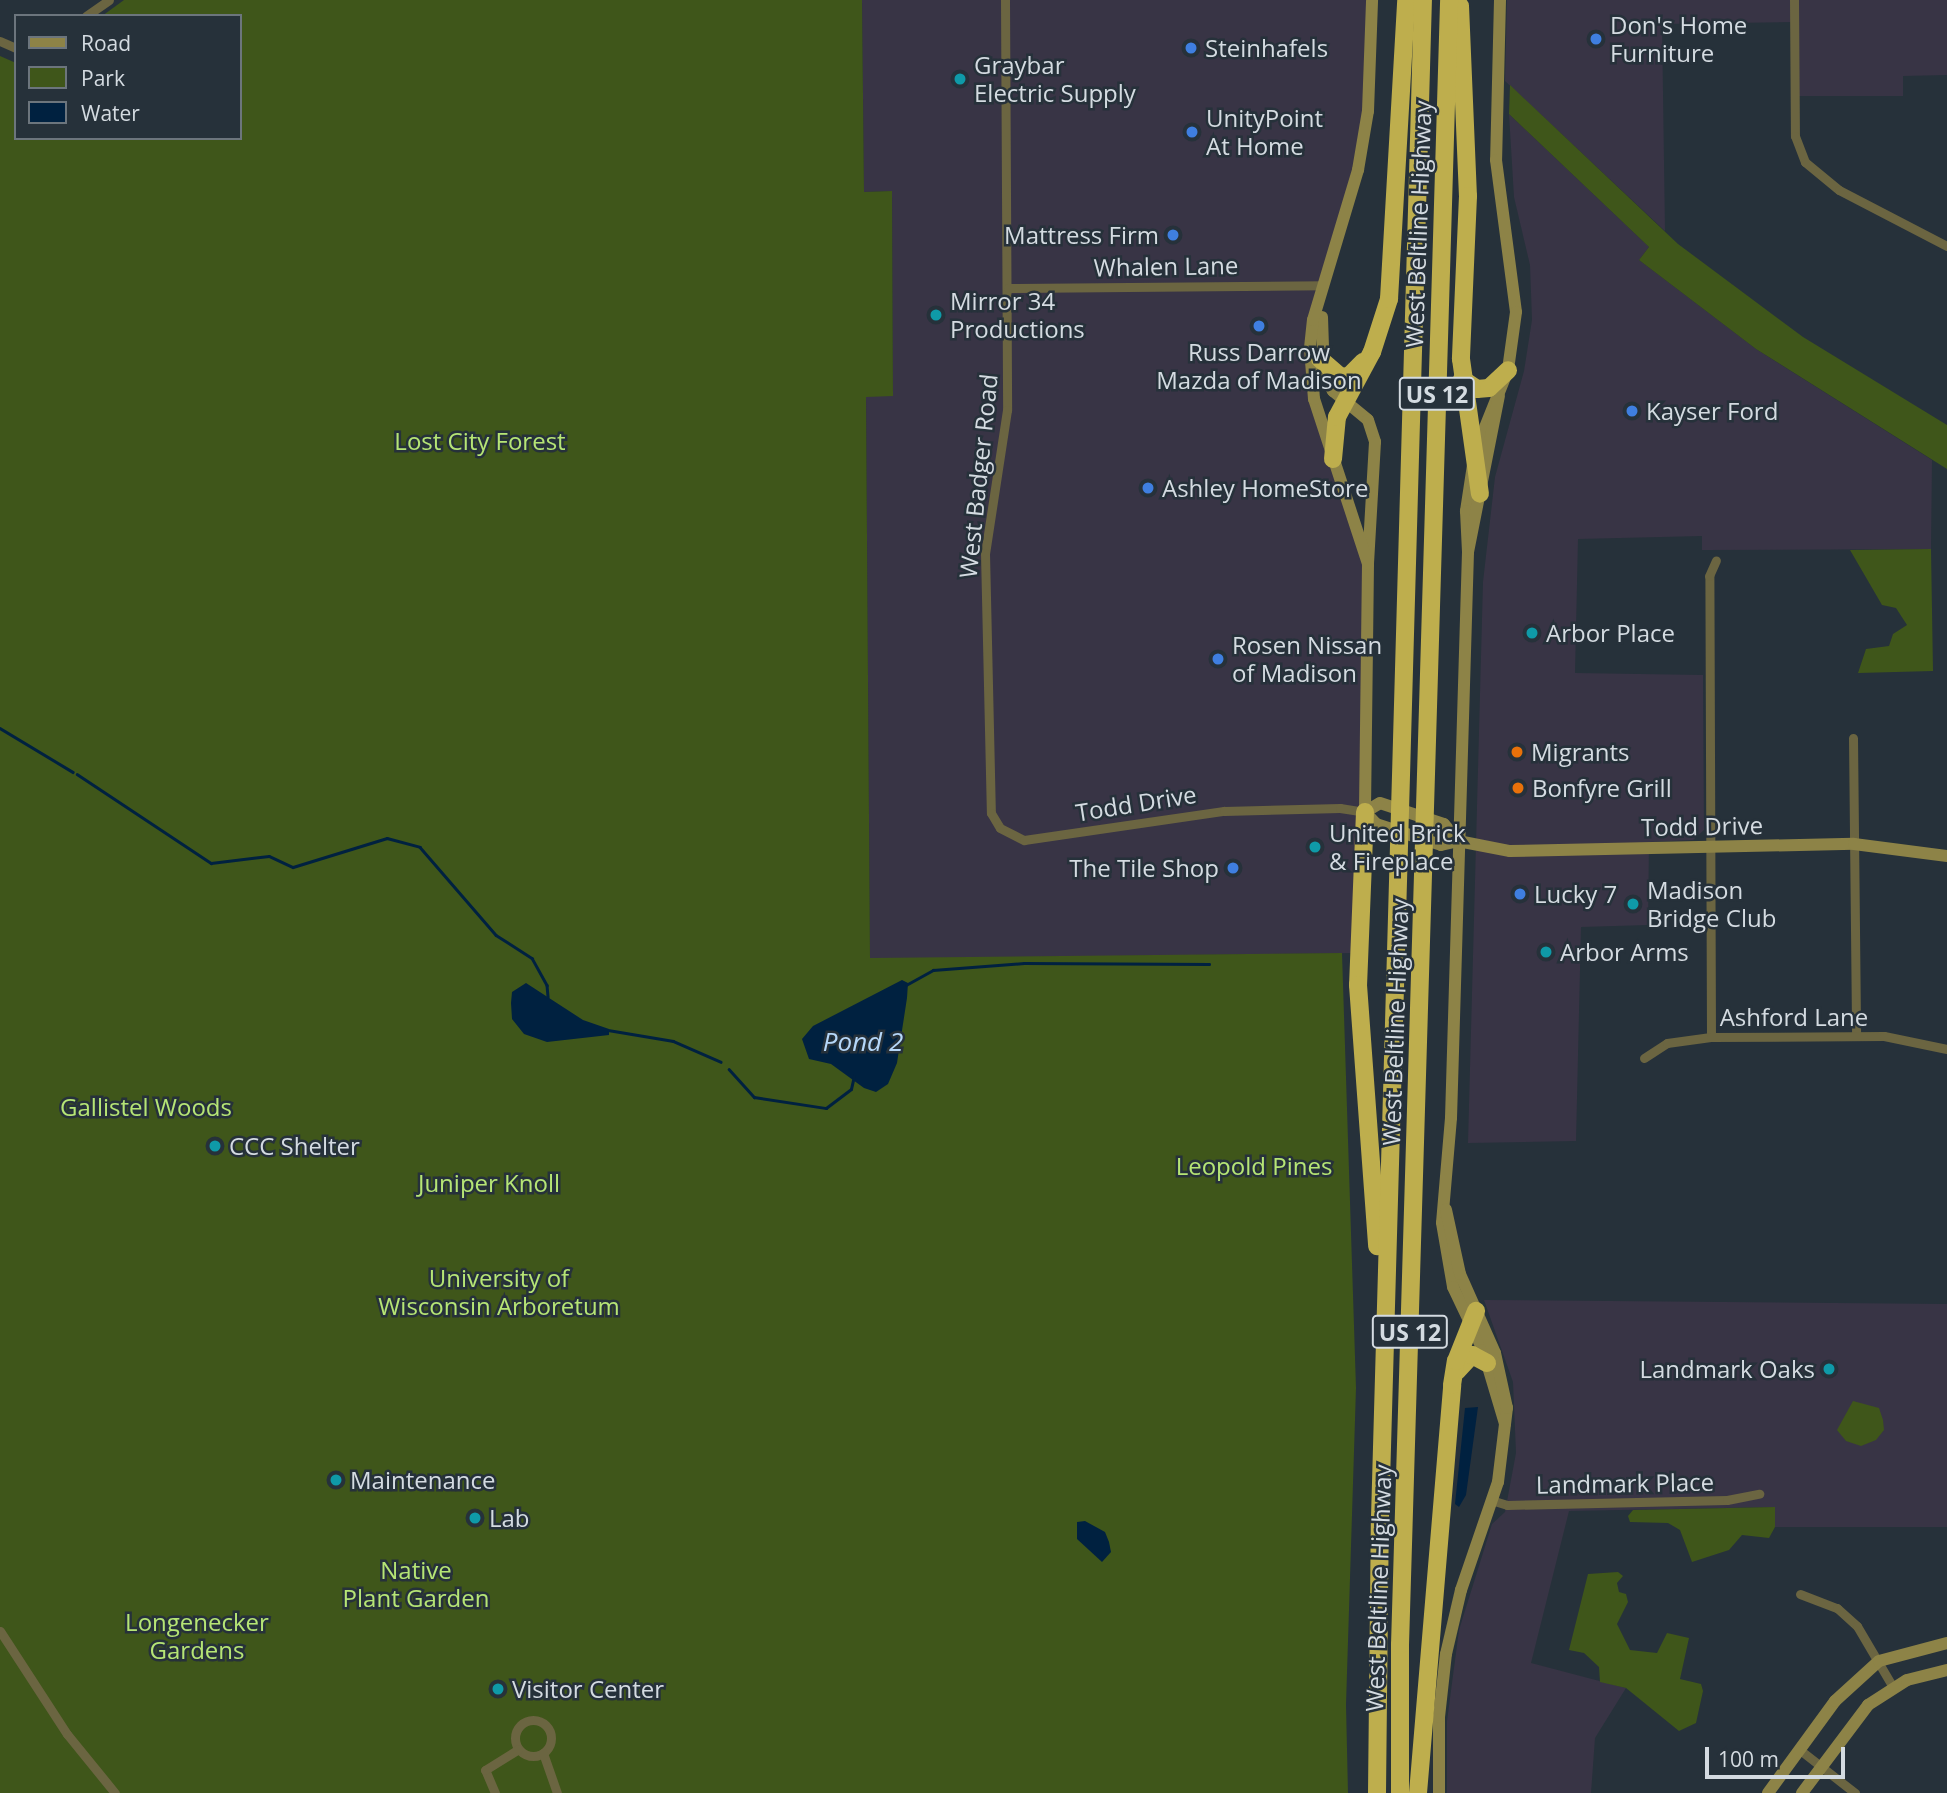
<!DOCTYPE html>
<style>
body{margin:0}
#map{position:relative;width:1947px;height:1793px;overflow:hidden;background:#26313a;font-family:"Open Sans",sans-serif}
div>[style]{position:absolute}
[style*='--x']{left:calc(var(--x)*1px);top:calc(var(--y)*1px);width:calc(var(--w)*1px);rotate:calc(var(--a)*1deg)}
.commercial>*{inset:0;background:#383445}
.green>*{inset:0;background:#3f561a}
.water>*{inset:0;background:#002140}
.stream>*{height:2.5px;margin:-1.25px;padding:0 1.25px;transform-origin:1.25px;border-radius:1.25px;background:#002140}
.street>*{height:9px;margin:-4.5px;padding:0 4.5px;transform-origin:4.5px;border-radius:4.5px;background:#6b6541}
.street>.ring{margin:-4.5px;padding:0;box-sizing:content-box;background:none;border:9px solid #6b6541;border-radius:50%}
.secondary>*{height:12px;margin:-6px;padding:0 6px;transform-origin:6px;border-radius:6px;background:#8d8347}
.highway>*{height:18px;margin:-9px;padding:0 9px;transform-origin:9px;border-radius:9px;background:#beae4d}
.dots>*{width:19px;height:19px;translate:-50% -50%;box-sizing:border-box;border:4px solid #26313a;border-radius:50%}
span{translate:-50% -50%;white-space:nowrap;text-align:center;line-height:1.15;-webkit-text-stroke:5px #26313a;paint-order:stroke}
.shield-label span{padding:2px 5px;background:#26313a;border:2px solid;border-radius:5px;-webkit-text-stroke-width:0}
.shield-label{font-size:23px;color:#d4dbe1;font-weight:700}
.poi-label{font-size:24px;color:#d4dbe1}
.left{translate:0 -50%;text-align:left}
.right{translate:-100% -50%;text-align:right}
.street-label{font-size:24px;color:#d4dbe1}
.park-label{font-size:24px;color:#b6e575}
.water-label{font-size:26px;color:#b5d7f9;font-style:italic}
.legend{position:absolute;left:14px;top:14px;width:228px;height:126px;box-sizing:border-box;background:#26313a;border:2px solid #6c757d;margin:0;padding:9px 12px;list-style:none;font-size:21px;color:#d4dbe1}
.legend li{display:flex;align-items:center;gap:14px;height:35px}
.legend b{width:35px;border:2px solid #6c757d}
.scale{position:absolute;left:1705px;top:1747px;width:140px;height:32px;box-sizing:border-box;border:4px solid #d4dbe1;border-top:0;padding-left:9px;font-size:21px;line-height:24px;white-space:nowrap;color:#d4dbe1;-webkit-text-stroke:5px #26313a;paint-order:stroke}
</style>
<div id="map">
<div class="commercial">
<i style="clip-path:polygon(862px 0,1372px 0,1368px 111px,1324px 285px,1311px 373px,1368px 564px,1358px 953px,870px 959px,866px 396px,893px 395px,892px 191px,864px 192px)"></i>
<i style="clip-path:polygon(1507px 0,1947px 0,1947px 75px,1903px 76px,1903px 96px,1794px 96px,1794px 22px,1662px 24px,1665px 231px,1505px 81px)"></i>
<i style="clip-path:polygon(1509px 114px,1649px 247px,1639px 260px,1756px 349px,1932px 460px,1931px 549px,1702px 550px,1702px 536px,1578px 539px,1575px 673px,1703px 675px,1704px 830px,1693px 840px,1649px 842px,1648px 925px,1581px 927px,1576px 1141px,1468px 1143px,1483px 582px,1495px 477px,1524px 371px,1532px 320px,1530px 265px,1514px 197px)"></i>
<i style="clip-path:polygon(1484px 1300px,1947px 1304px,1947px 1527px,1775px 1527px,1774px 1507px,1569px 1511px,1531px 1663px,1626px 1688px,1595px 1738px,1591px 1793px,1447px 1793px,1447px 1721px,1459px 1630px,1492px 1524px,1505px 1512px,1516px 1453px,1513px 1382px)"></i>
</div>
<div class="green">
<i style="clip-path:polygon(124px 0,862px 0,864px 192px,892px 191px,893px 396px,866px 397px,870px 958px,1342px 953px,1356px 1388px,1346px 1705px,1348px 1793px,0 1793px,0 56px,16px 63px,16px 138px,240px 138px,240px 16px,102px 16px)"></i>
<i style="clip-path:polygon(1510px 85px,1678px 244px,1803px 337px,1947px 425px,1947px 469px,1756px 349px,1639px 260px,1649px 247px,1509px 114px)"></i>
<i style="clip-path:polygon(1931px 549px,1933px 671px,1858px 673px,1866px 649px,1889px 646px,1893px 634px,1907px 625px,1896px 608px,1882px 605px,1850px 550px)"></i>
<i style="clip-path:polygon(1853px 1401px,1879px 1408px,1883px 1420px,1884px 1430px,1876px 1440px,1861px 1446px,1846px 1441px,1837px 1430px)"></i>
<i style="clip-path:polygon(1775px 1507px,1775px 1527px,1769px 1538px,1742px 1535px,1729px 1550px,1692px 1562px,1680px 1530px,1668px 1523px,1630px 1522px,1628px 1516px,1633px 1510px)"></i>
<i style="clip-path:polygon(1618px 1572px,1623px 1576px,1617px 1583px,1619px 1592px,1626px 1594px,1628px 1602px,1617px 1624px,1630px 1650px,1657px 1653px,1667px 1633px,1689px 1638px,1680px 1679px,1701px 1684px,1703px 1691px,1696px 1723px,1679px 1731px,1626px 1688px,1600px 1682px,1599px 1667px,1584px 1653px,1569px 1650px,1588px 1574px)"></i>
</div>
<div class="water">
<i style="clip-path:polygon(902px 980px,908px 983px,907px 998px,897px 1063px,888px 1084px,876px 1092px,864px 1088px,831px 1064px,809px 1059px,802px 1039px,813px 1026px)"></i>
<i style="clip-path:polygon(526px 983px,583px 1020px,609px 1029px,609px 1035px,547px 1042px,524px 1034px,512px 1019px,511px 1003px,512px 992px)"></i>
<i style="clip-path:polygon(1478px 1407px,1466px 1495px,1459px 1507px,1455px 1504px,1465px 1408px)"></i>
<i style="clip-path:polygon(1085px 1521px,1105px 1532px,1109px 1542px,1111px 1552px,1102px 1562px,1077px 1539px,1077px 1522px)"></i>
</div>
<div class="stream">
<i style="--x:0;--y:728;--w:85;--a:31.1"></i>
<i style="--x:77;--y:774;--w:161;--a:33.6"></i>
<i style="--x:211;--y:863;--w:58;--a:-6.9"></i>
<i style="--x:269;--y:856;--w:26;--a:25"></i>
<i style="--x:293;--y:867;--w:98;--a:-17.1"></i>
<i style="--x:387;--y:838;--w:34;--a:15"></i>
<i style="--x:420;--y:847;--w:116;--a:49.2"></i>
<i style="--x:496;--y:935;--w:43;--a:32.6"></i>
<i style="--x:532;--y:958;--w:31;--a:61"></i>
<i style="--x:547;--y:985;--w:12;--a:85"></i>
<i style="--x:906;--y:985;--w:31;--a:-29"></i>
<i style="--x:933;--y:970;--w:91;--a:-4.4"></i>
<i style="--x:1024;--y:963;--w:185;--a:0.3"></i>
<i style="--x:608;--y:1030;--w:66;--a:9.6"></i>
<i style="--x:673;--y:1041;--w:52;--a:23.6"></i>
<i style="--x:729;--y:1069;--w:38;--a:48"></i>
<i style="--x:754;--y:1097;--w:73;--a:8.7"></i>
<i style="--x:826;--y:1108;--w:31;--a:-37"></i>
<i style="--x:851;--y:1089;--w:13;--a:-77"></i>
</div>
<div class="street">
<i style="--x:1005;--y:0;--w:410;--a:89.7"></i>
<i style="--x:1007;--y:410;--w:145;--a:98.7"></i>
<i style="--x:985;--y:553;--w:260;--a:88.7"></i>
<i style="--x:991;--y:813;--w:17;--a:59"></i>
<i style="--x:1000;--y:828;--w:27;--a:27"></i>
<i style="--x:1024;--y:840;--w:202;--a:-8.3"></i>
<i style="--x:1224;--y:811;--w:116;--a:-1.5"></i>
<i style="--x:1340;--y:808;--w:25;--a:9"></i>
<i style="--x:1794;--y:0;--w:136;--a:89.6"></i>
<i style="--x:1795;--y:136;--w:28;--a:69"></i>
<i style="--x:1805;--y:162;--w:44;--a:39.5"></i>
<i style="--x:1839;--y:190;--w:122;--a:27.4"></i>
<i style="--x:86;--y:16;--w:28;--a:-35"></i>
<i style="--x:0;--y:41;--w:17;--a:24"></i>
<i style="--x:1008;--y:288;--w:316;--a:-0.5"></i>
<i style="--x:1853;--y:738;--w:298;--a:89.4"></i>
<i style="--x:1711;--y:1037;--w:461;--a:-90.2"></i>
<i style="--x:1709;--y:576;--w:17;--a:-66"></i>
<i style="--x:1644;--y:1058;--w:27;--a:-33"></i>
<i style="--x:1667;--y:1043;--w:44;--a:-7.8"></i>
<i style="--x:1711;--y:1037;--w:173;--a:-0.3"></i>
<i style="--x:1884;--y:1036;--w:64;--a:11.7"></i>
<i style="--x:1491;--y:1500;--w:17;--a:17"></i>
<i style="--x:1507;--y:1505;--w:220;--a:-1.3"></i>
<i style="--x:1727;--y:1500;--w:33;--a:-11"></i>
<i style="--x:1800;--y:1594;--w:40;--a:21"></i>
<i style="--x:1837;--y:1608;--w:27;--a:42"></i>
<i style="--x:1857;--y:1626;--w:71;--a:59.5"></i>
<i style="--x:0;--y:1631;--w:123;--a:57"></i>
<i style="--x:67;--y:1734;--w:76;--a:50.9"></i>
<i class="ring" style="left:515px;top:1720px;width:27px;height:27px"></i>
<i style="--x:1800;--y:1750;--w:70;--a:38"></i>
<i style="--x:543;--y:1753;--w:42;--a:70.7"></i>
<i style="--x:495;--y:1793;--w:25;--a:-113"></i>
<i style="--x:485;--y:1770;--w:39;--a:-32"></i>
</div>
<div class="secondary">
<i style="--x:1500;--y:0;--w:160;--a:91.4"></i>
<i style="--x:1496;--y:160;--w:153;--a:82.5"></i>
<i style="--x:1516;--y:312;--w:59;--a:97.9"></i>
<i style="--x:1508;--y:370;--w:88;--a:111.9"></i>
<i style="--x:1475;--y:452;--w:60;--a:98.7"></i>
<i style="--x:1466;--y:511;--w:41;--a:87.2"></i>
<i style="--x:1468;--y:552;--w:566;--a:91.72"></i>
<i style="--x:1451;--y:1118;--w:105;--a:94.9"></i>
<i style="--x:1442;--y:1223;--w:65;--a:80.2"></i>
<i style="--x:1453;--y:1287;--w:70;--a:64.5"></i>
<i style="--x:1483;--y:1350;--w:77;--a:73.4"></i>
<i style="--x:1322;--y:317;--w:60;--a:88.1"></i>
<i style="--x:1324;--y:377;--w:17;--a:57"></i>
<i style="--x:1333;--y:391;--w:45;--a:39.6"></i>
<i style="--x:1368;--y:420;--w:23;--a:72"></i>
<i style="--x:1375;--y:442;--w:122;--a:93.3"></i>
<i style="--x:1368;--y:564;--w:248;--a:90.7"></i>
<i style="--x:1468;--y:552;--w:159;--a:-78.8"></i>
<i style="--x:1368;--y:564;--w:174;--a:-108.1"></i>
<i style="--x:1314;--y:399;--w:51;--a:-94.5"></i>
<i style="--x:1310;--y:348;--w:28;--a:-84"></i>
<i style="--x:1313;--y:320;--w:157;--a:-73.3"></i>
<i style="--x:1358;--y:170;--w:60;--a:-80.4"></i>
<i style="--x:1368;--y:111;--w:111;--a:-87.9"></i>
<i style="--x:1365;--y:812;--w:16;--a:47"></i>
<i style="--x:1376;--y:824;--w:68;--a:17.9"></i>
<i style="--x:1441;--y:845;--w:17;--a:-13"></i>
<i style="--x:1458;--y:841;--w:53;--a:10.9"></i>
<i style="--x:1510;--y:851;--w:344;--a:-1.2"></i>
<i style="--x:1854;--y:844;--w:94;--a:7.4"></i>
<i style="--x:1365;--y:812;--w:17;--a:-31"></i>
<i style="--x:1380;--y:803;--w:67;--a:18.2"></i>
<i style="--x:1444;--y:824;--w:22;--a:51"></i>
<i style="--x:1439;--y:1793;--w:76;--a:-90"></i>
<i style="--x:1439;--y:1717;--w:63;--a:-83.7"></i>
<i style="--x:1446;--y:1654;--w:66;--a:-76.8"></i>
<i style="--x:1461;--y:1590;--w:114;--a:-71.1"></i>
<i style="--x:1498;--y:1482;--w:75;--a:-83.1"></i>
<i style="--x:1507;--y:1408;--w:56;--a:-102.3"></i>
<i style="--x:1495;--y:1353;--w:86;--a:-113.9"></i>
<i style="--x:1460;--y:1274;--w:66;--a:-102.3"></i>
<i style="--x:1768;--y:1793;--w:114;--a:-53.9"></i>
<i style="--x:1835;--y:1701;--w:59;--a:-42.3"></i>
<i style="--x:1879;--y:1661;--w:70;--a:-14.8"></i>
<i style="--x:1802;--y:1793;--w:110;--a:-53.1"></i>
<i style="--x:1868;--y:1705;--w:46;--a:-32.7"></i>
<i style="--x:1907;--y:1680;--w:41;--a:-14"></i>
</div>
<div class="highway">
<i style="--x:1460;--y:6;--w:190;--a:87.6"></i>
<i style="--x:1468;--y:196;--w:163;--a:92.5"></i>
<i style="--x:1461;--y:359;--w:136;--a:82"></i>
<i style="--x:1320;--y:359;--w:28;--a:41"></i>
<i style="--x:1341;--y:377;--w:8;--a:-7"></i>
<i style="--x:1349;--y:376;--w:20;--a:-45"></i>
<i style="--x:1462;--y:379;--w:18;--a:34"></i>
<i style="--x:1477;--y:389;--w:12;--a:-5"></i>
<i style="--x:1489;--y:388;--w:26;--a:-43"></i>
<i style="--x:1333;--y:459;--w:42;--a:-84.6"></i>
<i style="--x:1337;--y:417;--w:74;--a:-61.7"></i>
<i style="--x:1372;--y:352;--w:56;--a:-72.2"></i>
<i style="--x:1389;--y:299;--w:299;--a:-86.7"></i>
<i style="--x:1365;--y:812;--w:173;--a:92.3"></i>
<i style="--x:1358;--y:985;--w:262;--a:85.8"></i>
<i style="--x:1457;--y:1371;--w:22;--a:-47"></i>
<i style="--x:1472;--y:1355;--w:17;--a:28"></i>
<i style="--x:1377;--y:1793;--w:275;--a:-89.4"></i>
<i style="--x:1380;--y:1518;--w:1519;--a:-88.38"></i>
<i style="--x:1400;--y:1793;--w:148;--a:-90"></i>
<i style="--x:1400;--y:1645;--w:1646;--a:-88.29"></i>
<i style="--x:1418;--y:1793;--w:409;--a:-85.2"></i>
<i style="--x:1452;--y:1385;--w:24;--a:-81"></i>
<i style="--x:1456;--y:1361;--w:54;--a:-68.2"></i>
</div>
<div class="dots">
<i style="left:1596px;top:39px;background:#3f7fe0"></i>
<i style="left:1191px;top:48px;background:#3f7fe0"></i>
<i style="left:960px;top:79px;background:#0f9aa8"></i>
<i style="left:1192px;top:132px;background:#3f7fe0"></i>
<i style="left:1173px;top:235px;background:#3f7fe0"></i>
<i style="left:936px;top:315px;background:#0f9aa8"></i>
<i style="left:1259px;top:326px;background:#3f7fe0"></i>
<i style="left:1632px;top:411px;background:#3f7fe0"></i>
<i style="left:1148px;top:488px;background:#3f7fe0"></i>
<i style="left:1532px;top:633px;background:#0f9aa8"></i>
<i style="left:1218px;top:659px;background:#3f7fe0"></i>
<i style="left:1517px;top:752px;background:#e8710a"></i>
<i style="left:1518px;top:788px;background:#e8710a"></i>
<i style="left:1315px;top:847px;background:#0f9aa8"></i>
<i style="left:1233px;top:868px;background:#3f7fe0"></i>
<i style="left:1520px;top:894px;background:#3f7fe0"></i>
<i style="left:1633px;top:904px;background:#0f9aa8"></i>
<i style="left:1546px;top:952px;background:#0f9aa8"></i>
<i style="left:215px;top:1146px;background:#0f9aa8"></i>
<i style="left:1829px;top:1369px;background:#0f9aa8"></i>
<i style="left:336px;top:1480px;background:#0f9aa8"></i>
<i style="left:475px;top:1518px;background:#0f9aa8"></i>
<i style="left:498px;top:1689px;background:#0f9aa8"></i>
</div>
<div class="shield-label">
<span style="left:1437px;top:394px">US 12</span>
<span style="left:1410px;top:1332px">US 12</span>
</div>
<div class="poi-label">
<span class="left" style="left:1610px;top:39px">Don's Home<br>Furniture</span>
<span class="left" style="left:1205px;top:48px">Steinhafels</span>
<span class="left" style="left:974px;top:79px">Graybar<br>Electric Supply</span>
<span class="left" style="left:1206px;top:132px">UnityPoint<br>At Home</span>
<span class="right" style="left:1159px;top:235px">Mattress Firm</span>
<span class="left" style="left:950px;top:315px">Mirror 34<br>Productions</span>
<span style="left:1259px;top:366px">Russ Darrow<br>Mazda of Madison</span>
<span class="left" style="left:1646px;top:411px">Kayser Ford</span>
<span class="left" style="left:1162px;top:488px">Ashley HomeStore</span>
<span class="left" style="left:1546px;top:633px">Arbor Place</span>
<span class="left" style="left:1232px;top:659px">Rosen Nissan<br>of Madison</span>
<span class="left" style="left:1531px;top:752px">Migrants</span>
<span class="left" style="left:1532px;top:788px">Bonfyre Grill</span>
<span class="left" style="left:1329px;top:847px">United Brick<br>&amp; Fireplace</span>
<span class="right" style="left:1219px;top:868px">The Tile Shop</span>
<span class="left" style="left:1647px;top:904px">Madison<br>Bridge Club</span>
<span class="left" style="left:1534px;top:894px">Lucky 7</span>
<span class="left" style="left:1560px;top:952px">Arbor Arms</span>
<span class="left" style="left:229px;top:1146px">CCC Shelter</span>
<span class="right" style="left:1815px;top:1369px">Landmark Oaks</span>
<span class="left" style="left:350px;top:1480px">Maintenance</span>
<span class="left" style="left:489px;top:1518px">Lab</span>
<span class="left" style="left:512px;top:1689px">Visitor Center</span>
</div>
<div class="street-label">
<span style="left:1418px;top:224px;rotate:-88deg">West Beltline Highway</span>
<span style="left:1166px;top:266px;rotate:-1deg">Whalen Lane</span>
<span style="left:978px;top:476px;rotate:-84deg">West Badger Road</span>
<span style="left:1136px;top:803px;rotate:-9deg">Todd Drive</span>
<span style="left:1702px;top:826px;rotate:-1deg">Todd Drive</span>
<span style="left:1794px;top:1017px">Ashford Lane</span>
<span style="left:1395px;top:1022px;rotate:-88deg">West Beltline Highway</span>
<span style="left:1625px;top:1483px;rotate:-1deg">Landmark Place</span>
<span style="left:1378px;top:1588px;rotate:-88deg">West Beltline Highway</span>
</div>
<div class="park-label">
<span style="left:480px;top:441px">Lost City Forest</span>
<span style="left:146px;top:1107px">Gallistel Woods</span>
<span style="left:1254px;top:1166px">Leopold Pines</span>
<span style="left:489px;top:1183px">Juniper Knoll</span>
<span style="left:499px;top:1292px">University of<br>Wisconsin Arboretum</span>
<span style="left:416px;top:1584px">Native<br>Plant Garden</span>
<span style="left:197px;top:1636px">Longenecker<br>Gardens</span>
</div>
<div class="water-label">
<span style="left:863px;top:1042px">Pond 2</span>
</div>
<ul class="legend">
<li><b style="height:9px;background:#8d8347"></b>Road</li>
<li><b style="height:19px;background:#3f561a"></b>Park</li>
<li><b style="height:19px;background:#002140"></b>Water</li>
</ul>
<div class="scale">100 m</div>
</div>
